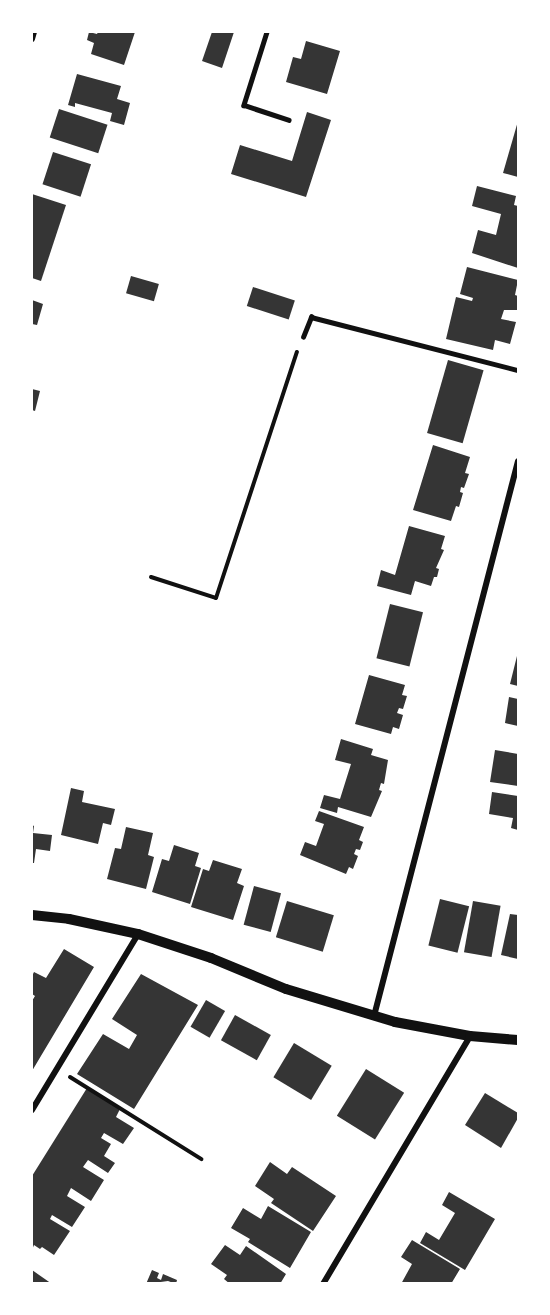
<!DOCTYPE html>
<style>
body{margin:0}
#map{position:relative;width:550px;height:1315px;overflow:hidden;background:#fff;font-family:Cabin,sans-serif}
div>[style]{position:absolute}
[style*='--x']{left:calc(var(--x)*1px);top:calc(var(--y)*1px);width:calc(var(--w)*1px);rotate:calc(var(--a)*1deg)}
.building>*{inset:0;background:#353535;transform-origin:0 0}
.path>*{height:4px;margin:-2px;padding:0 2px;transform-origin:2px;border-radius:2px;background:#111}
.service>*{height:4.5px;margin:-2.25px;padding:0 2.25px;transform-origin:2.25px;border-radius:2.25px;background:#111}
.minor>*{height:6px;margin:-3px;padding:0 3px;transform-origin:3px;border-radius:3px;background:#111}
.tertiary>*{height:10px;margin:-5px;padding:0 5px;transform-origin:5px;border-radius:5px;background:#111}
span{translate:-50% -50%;white-space:nowrap;text-align:center;line-height:1.15;-webkit-text-stroke:4.5px #fff;paint-order:stroke}
.frame{position:absolute;inset:0;border:33px solid #fff;pointer-events:none}
</style>
<div id="map">
<div class="building">
<i style="clip-path:polygon(89px 32px,97px 34px,98px 32px,135px 32px,124px 65px,91px 54px,94px 43px,87px 40px)"></i>
<i style="clip-path:polygon(212px 32px,234px 32px,222px 68px,202px 61px)"></i>
<i style="clip-path:polygon(306px 41px,340px 51px,327px 94px,286px 82px,293px 57px,301px 59px)"></i>
<i style="clip-path:polygon(77px 74px,121px 86px,117px 99px,130px 103px,124px 125px,110px 121px,112px 113px,75px 103px,75px 107px,68px 105px)"></i>
<i style="left:59px;top:109px;width:51px;height:30px;rotate:18deg"></i>
<i style="clip-path:polygon(307px 112px,331px 120px,306px 197px,231px 174px,240px 145px,292px 161px)"></i>
<i style="clip-path:polygon(518px 121px,518px 177px,503px 173px)"></i>
<i style="left:53px;top:152px;width:40px;height:34px;rotate:18deg"></i>
<i style="clip-path:polygon(477px 186px,516px 196px,514px 205px,518px 206px,518px 268px,472px 253px,478px 230px,496px 235px,501px 214px,472px 206px)"></i>
<i style="clip-path:polygon(32px 194px,66px 205px,41px 281px,32px 278px)"></i>
<i style="clip-path:polygon(467px 267px,518px 280px,515px 295px,518px 296px,517px 310px,504px 310px,501px 319px,516px 322px,510px 344px,495px 340px,493px 350px,446px 339px,456px 297px,472px 301px,473px 298px,460px 294px)"></i>
<i style="left:131px;top:276px;width:29px;height:18px;rotate:16deg"></i>
<i style="left:253px;top:287px;width:44px;height:20px;rotate:18deg"></i>
<i style="clip-path:polygon(32px 300px,43px 304px,37px 325px,32px 324px)"></i>
<i style="left:448px;top:360px;width:37px;height:76px;rotate:16deg"></i>
<i style="clip-path:polygon(32px 389px,40px 391px,35px 411px,32px 410px)"></i>
<i style="clip-path:polygon(433px 445px,470px 457px,465px 473px,469px 474px,464px 488px,461px 487px,460px 492px,463px 493px,459px 507px,456px 506px,451px 521px,413px 510px)"></i>
<i style="clip-path:polygon(409px 526px,445px 536px,441px 549px,444px 550px,436px 568px,439px 569px,437px 577px,434px 577px,431px 586px,415px 581px,411px 595px,377px 586px,381px 570px,395px 575px)"></i>
<i style="left:390px;top:604px;width:34px;height:56px;rotate:14deg"></i>
<i style="clip-path:polygon(518px 652px,518px 686px,510px 684px)"></i>
<i style="clip-path:polygon(369px 675px,405px 685px,402px 695px,407px 696px,403px 709px,399px 708px,397px 713px,403px 715px,399px 729px,393px 727px,391px 734px,355px 724px)"></i>
<i style="clip-path:polygon(509px 697px,518px 699px,518px 726px,505px 723px)"></i>
<i style="clip-path:polygon(341px 739px,373px 749px,371px 755px,388px 760px,384px 784px,381px 783px,379px 790px,382px 791px,371px 817px,338px 807px,337px 813px,320px 808px,324px 795px,340px 799px,351px 764px,335px 760px)"></i>
<i style="clip-path:polygon(495px 750px,518px 754px,518px 786px,490px 782px)"></i>
<i style="clip-path:polygon(71px 788px,84px 791px,82px 802px,115px 809px,111px 825px,103px 823px,98px 844px,61px 835px)"></i>
<i style="clip-path:polygon(492px 792px,518px 796px,518px 830px,511px 828px,513px 818px,489px 814px)"></i>
<i style="clip-path:polygon(319px 811px,364px 827px,359px 840px,363px 842px,360px 850px,356px 849px,354px 854px,358px 856px,353px 869px,349px 867px,346px 874px,300px 855px,305px 842px,316px 846px,324px 824px,315px 821px)"></i>
<i style="clip-path:polygon(32px 825px,34px 826px,33px 833px,52px 835px,50px 851px,36px 849px,34px 863px,32px 863px)"></i>
<i style="clip-path:polygon(126px 827px,153px 833px,148px 855px,154px 857px,146px 889px,107px 879px,115px 848px,121px 849px)"></i>
<i style="clip-path:polygon(174px 845px,199px 853px,195px 866px,201px 868px,190px 904px,152px 892px,162px 859px,169px 861px)"></i>
<i style="clip-path:polygon(213px 860px,242px 869px,237px 883px,244px 886px,233px 920px,191px 907px,203px 869px,209px 871px)"></i>
<i style="left:254px;top:886px;width:28px;height:40px;rotate:15deg"></i>
<i style="left:440px;top:899px;width:30px;height:48px;rotate:14deg"></i>
<i style="left:287px;top:901px;width:49px;height:38px;rotate:17deg"></i>
<i style="left:473px;top:901px;width:28px;height:52px;rotate:10deg"></i>
<i style="clip-path:polygon(510px 914px,518px 915px,518px 959px,501px 955px)"></i>
<i style="clip-path:polygon(64px 949px,94px 967px,32px 1071px,32px 1001px,35px 996px,32px 994px,32px 976px,34px 972px,46px 978px)"></i>
<i style="clip-path:polygon(141px 974px,198px 1005px,134px 1109px,77px 1074px,103px 1034px,129px 1049px,137px 1035px,112px 1019px)"></i>
<i style="left:206px;top:1000px;width:22px;height:31px;rotate:30deg"></i>
<i style="left:235px;top:1015px;width:41px;height:29px;rotate:29deg"></i>
<i style="left:294px;top:1043px;width:44px;height:40px;rotate:31deg"></i>
<i style="left:366px;top:1069px;width:45px;height:55px;rotate:32deg"></i>
<i style="clip-path:polygon(87px 1088px,120px 1109px,116px 1117px,134px 1128px,123px 1144px,104px 1133px,101px 1138px,111px 1144px,104px 1156px,115px 1163px,108px 1173px,88px 1160px,83px 1167px,104px 1180px,91px 1201px,71px 1188px,67px 1196px,85px 1207px,72px 1227px,52px 1215px,50px 1219px,70px 1231px,54px 1255px,42px 1247px,40px 1249px,34px 1245px,32px 1250px,32px 1176px)"></i>
<i style="clip-path:polygon(485px 1093px,518px 1113px,518px 1118px,501px 1148px,465px 1125px)"></i>
<i style="clip-path:polygon(270px 1162px,287px 1174px,292px 1167px,336px 1196px,313px 1231px,271px 1203px,274px 1199px,255px 1186px)"></i>
<i style="clip-path:polygon(449px 1192px,495px 1219px,465px 1270px,420px 1243px,426px 1232px,439px 1240px,455px 1213px,442px 1205px)"></i>
<i style="clip-path:polygon(268px 1206px,311px 1232px,290px 1268px,248px 1242px,250px 1239px,231px 1228px,243px 1208px,261px 1219px)"></i>
<i style="clip-path:polygon(412px 1240px,460px 1269px,451px 1284px,401px 1284px,412px 1264px,401px 1257px)"></i>
<i style="clip-path:polygon(225px 1245px,240px 1255px,246px 1246px,286px 1274px,280px 1284px,230px 1284px,224px 1279px,227px 1275px,211px 1264px)"></i>
<i style="clip-path:polygon(32px 1270px,52px 1284px,32px 1284px)"></i>
<i style="clip-path:polygon(152px 1270px,159px 1273px,157px 1278px,161px 1280px,163px 1274px,177px 1280px,176px 1284px,168px 1281px,146px 1284px)"></i>
</div>
<div class="path">
<i style="--x:151;--y:577;--w:68;--a:17.9"></i>
<i style="--x:216;--y:598;--w:259;--a:-71.8"></i>
<i style="--x:70;--y:1077;--w:155;--a:32"></i>
</div>
<div class="service">
<i style="--x:267;--y:32;--w:77;--a:107.5"></i>
<i style="--x:244;--y:105;--w:47;--a:18.4"></i>
<i style="--x:303;--y:337;--w:22;--a:-68"></i>
<i style="--x:311;--y:317;--w:214;--a:14.4"></i>
</div>
<div class="minor">
<i style="--x:32;--y:39;--w:7;--a:-74"></i>
<i style="--x:374;--y:1016;--w:573;--a:-75.45"></i>
<i style="--x:32;--y:1110;--w:205;--a:-58.9"></i>
<i style="--x:323;--y:1284;--w:288;--a:-59.3"></i>
</div>
<div class="tertiary">
<i style="--x:32;--y:915;--w:37;--a:6"></i>
<i style="--x:69;--y:919;--w:71;--a:12.3"></i>
<i style="--x:138;--y:934;--w:77;--a:18.2"></i>
<i style="--x:211;--y:958;--w:81;--a:22.5"></i>
<i style="--x:286;--y:989;--w:114;--a:16.8"></i>
<i style="--x:395;--y:1022;--w:76;--a:10.6"></i>
<i style="--x:470;--y:1036;--w:48;--a:4.8"></i>
</div>
<div class="frame"></div>
</div>
